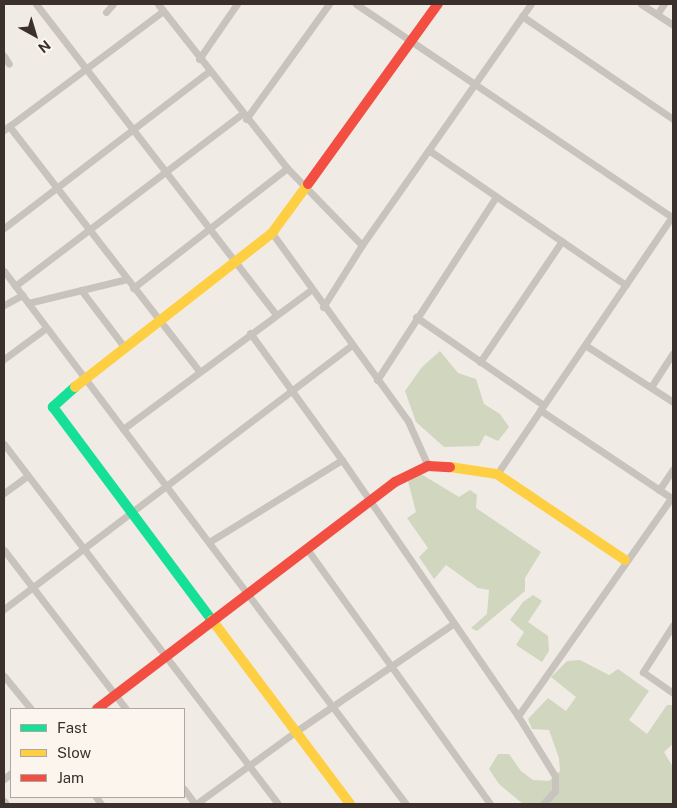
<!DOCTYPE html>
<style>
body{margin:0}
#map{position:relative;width:677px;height:808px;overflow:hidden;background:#f0ebe5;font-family:"Public Sans",sans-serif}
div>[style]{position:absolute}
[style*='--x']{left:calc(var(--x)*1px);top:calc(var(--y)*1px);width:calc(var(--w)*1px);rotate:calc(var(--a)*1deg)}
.green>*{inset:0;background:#d1d6bf}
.street>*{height:7px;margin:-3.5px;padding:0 3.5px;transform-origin:3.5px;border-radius:3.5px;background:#c9c3be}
.fast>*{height:10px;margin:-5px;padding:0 5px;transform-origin:5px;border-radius:5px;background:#16e098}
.slow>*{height:10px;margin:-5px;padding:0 5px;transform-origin:5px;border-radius:5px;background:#ffcf43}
.jam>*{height:10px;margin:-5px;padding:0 5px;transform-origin:5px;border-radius:5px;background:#f24e42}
span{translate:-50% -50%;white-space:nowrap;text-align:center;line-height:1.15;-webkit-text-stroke:4px #fbf5ee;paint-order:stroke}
.frame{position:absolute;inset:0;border:5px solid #3b302b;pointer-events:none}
.legend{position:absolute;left:10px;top:708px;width:175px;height:90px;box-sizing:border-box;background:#fbf5ee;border:1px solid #aea6a0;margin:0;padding:6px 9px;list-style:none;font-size:15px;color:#3b302b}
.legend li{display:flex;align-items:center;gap:10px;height:25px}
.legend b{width:25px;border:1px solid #aea6a0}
.north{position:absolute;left:10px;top:10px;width:50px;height:50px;-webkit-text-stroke:4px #fbf5ee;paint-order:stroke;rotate:141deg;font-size:14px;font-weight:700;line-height:20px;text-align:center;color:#3b302b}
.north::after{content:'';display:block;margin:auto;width:18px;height:22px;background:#3b302b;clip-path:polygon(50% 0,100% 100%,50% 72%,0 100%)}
</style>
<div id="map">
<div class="green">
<i style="clip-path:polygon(440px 351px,458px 373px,476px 379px,484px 404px,500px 414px,509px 427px,498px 441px,485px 435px,479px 446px,444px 447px,416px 422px,405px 391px,422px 367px)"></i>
<i style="clip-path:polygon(421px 474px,459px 497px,470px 490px,477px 495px,476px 508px,541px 552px,525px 578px,525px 591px,477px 631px,471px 628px,487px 614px,489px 590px,478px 588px,446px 565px,434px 579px,419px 557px,428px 548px,407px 518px,416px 512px,408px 481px)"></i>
<i style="clip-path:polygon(533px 595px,542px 601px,528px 622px,548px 636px,549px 651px,542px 662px,516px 645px,524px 632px,510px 620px,523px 602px)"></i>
<i style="clip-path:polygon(580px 660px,609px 675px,618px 669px,649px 691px,629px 720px,647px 734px,667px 705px,673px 705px,673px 744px,664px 752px,673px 767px,673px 804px,523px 804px,499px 784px,489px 769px,498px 754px,509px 754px,521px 771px,533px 780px,549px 781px,560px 771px,559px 758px,549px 730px,532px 729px,528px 719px,548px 698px,566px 711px,576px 697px,551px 677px,567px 661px)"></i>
</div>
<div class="street">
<i style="--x:36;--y:4;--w:393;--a:52.3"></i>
<i style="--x:158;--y:4;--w:209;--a:51.8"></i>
<i style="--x:287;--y:168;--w:107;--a:45.8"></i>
<i style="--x:356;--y:4;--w:382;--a:34"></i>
<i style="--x:641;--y:4;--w:38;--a:33"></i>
<i style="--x:106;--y:12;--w:11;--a:-49"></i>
<i style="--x:657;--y:14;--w:12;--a:-55"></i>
<i style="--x:522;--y:16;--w:183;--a:34.3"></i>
<i style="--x:4;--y:56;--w:9;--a:58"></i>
<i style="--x:199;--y:59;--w:67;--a:-55.4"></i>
<i style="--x:246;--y:119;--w:142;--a:-54.2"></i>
<i style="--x:9;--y:126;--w:310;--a:52.2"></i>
<i style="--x:4;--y:130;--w:197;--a:-36.8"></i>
<i style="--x:430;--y:151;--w:237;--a:34.4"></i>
<i style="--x:4;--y:228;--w:258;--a:-37.4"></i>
<i style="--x:272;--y:233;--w:232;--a:54.1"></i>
<i style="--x:408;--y:421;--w:49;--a:66"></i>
<i style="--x:4;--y:271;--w:668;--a:52.98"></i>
<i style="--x:15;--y:286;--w:285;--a:-37.2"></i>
<i style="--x:133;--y:288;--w:195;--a:-37.9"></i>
<i style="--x:81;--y:290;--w:73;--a:52.8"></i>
<i style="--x:28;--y:303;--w:102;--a:-13.6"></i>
<i style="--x:4;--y:305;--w:21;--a:-29"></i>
<i style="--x:323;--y:307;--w:73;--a:-57.8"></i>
<i style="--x:362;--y:245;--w:294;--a:-55"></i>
<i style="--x:416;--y:317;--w:155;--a:34.7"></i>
<i style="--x:250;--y:333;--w:157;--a:54.1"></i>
<i style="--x:342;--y:460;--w:311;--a:55.5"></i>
<i style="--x:518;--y:716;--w:70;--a:58.3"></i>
<i style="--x:555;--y:776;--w:15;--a:90"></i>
<i style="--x:555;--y:791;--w:18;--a:133"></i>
<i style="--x:585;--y:345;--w:105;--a:32.9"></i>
<i style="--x:4;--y:359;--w:52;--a:-36.4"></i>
<i style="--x:480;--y:362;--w:146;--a:-55.9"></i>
<i style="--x:377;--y:380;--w:218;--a:-57"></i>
<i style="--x:651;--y:387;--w:40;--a:-57.1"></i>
<i style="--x:540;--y:410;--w:160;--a:33.8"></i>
<i style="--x:123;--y:429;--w:234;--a:-36.5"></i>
<i style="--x:4;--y:444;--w:452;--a:52.7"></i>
<i style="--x:497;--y:474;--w:313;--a:-55.8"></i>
<i style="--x:659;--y:490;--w:25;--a:-56"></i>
<i style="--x:4;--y:493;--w:29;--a:-36"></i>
<i style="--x:209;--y:542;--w:156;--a:-31.7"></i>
<i style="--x:307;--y:549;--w:314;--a:54.3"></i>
<i style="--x:4;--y:550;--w:200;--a:52.5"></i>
<i style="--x:4;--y:609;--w:435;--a:-37.2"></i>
<i style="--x:673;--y:625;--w:56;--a:122.6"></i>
<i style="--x:643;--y:672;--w:37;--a:35"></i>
<i style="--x:4;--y:676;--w:43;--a:50.7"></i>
<i style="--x:518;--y:716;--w:266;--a:-54.9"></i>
<i style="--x:4;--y:779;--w:9;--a:-41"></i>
<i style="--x:184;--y:789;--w:19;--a:54"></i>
<i style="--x:96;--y:797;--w:9;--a:54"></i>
<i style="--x:4;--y:801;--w:4;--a:56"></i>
<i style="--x:196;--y:804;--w:122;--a:-36"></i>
<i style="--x:295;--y:732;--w:191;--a:-34.4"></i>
</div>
<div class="fast">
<i style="--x:75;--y:387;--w:30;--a:138"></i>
<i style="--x:53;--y:407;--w:266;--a:53.3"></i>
</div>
<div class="slow">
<i style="--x:75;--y:387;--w:250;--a:-38"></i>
<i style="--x:272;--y:233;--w:61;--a:-53.7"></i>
<i style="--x:450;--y:467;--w:48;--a:8.5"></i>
<i style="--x:497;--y:474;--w:154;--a:33.9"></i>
<i style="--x:212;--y:620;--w:230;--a:53.1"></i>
</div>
<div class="jam">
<i style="--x:308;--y:184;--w:222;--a:-54.2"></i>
<i style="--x:97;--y:709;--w:375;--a:-37.3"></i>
<i style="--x:395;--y:482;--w:37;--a:-26"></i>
<i style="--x:428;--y:466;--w:22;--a:3"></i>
</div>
<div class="frame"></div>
<ul class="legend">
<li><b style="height:6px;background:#16e098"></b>Fast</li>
<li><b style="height:6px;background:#ffcf43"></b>Slow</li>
<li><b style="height:6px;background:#f24e42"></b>Jam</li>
</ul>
<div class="north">N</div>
</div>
